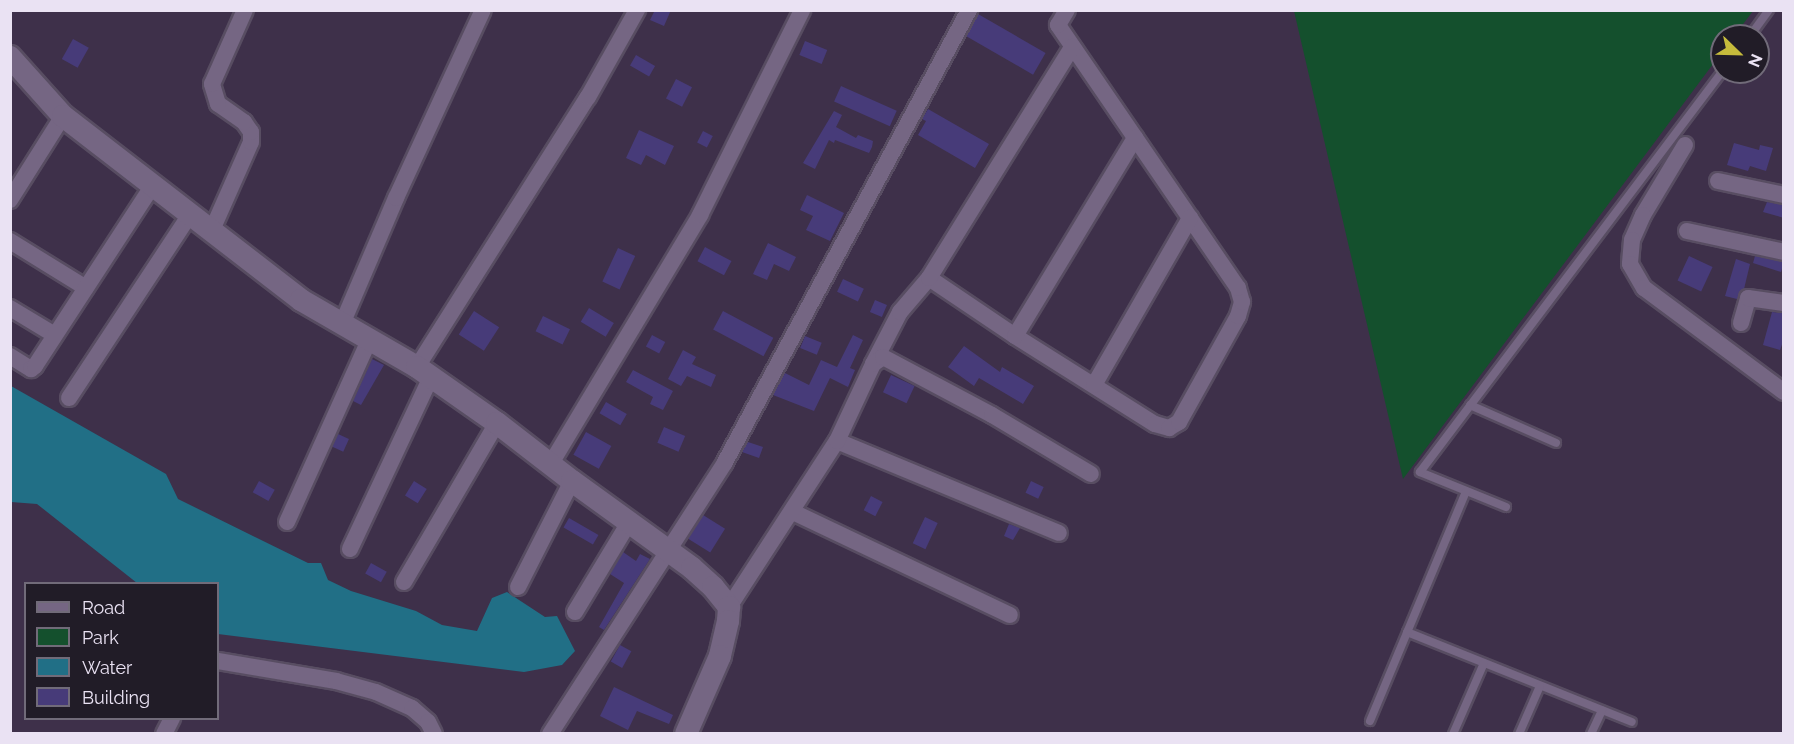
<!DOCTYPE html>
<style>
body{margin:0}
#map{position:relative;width:1794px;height:744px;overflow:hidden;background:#3e304a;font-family:Raleway,sans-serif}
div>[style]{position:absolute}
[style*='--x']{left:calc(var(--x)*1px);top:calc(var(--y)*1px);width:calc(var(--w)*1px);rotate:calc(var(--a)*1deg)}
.green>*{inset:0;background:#14502d}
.water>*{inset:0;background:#216f86}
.building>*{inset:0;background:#473b79;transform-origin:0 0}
.roads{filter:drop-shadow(2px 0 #584d62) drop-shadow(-2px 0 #584d62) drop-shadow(0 2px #584d62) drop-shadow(0 -2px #584d62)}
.lane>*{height:8px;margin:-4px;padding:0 4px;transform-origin:4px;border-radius:4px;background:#756683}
.street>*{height:16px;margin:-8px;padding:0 8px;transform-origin:8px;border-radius:8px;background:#756683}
.secondary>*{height:22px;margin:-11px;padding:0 11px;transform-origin:11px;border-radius:11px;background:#756683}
span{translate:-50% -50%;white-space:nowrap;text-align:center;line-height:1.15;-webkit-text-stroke:4.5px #211c27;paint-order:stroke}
.frame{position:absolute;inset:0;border:12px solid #eae2f3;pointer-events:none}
.legend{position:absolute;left:24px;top:582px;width:195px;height:138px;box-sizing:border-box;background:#211c27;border:2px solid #716b79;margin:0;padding:8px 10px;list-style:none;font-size:18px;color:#eae2f3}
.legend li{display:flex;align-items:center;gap:12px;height:30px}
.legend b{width:30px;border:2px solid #716b79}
.north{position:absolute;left:1710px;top:24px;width:60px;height:60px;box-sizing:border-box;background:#211c27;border:2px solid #716b79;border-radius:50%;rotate:113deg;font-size:16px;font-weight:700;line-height:24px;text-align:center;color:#eae2f3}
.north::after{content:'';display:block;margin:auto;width:21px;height:27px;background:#c6bb3c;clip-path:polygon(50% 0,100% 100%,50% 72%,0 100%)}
</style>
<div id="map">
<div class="green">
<i style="clip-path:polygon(1294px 11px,1753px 11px,1734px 36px,1722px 36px,1722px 52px,1403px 479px)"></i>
</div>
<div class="water">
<i style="clip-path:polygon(11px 386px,166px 474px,178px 499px,308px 563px,321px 563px,328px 580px,351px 591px,416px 611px,442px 625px,477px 631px,492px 598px,507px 592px,545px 617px,557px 616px,575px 651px,562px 665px,524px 672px,218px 634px,218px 584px,137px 583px,37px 504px,11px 502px)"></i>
</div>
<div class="building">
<i style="clip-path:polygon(655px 10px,671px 10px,664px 26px,650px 20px)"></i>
<i style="left:978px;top:14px;width:78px;height:25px;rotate:30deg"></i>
<i style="left:73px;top:39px;width:18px;height:23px;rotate:29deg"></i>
<i style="left:805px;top:41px;width:24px;height:15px;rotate:22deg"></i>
<i style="left:636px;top:55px;width:22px;height:12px;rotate:30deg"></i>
<i style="left:676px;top:79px;width:18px;height:22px;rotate:27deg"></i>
<i style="left:841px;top:86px;width:61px;height:17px;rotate:24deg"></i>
<i style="clip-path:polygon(928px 109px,989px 144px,975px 168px,918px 135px,926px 121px,922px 119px)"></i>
<i style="clip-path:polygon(834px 111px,842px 115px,836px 127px,856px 138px,858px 135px,873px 141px,872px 147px,869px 153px,835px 140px,834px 143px,829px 140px,815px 169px,803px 163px)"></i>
<i style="clip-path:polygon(639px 130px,674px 146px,665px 165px,646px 155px,641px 165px,626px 158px)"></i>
<i style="left:703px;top:131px;width:11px;height:13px;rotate:27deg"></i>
<i style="clip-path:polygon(1734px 143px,1759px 150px,1760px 145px,1773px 148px,1766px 171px,1750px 166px,1748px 171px,1727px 165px)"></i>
<i style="clip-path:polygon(807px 195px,844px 213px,830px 241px,806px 230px,813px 216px,800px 210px)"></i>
<i style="clip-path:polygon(1767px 202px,1784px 205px,1784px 218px,1763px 212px)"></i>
<i style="clip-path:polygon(768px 243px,796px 257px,789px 271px,774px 264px,767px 280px,753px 274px)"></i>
<i style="left:705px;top:247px;width:30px;height:16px;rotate:28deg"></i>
<i style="left:618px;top:248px;width:19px;height:37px;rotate:25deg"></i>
<i style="left:1689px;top:256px;width:26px;height:27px;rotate:25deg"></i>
<i style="clip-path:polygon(1755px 256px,1784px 262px,1781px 272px,1753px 263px)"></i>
<i style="clip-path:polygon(1736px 259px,1750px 264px,1744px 289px,1737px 299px,1725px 296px)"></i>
<i style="left:843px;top:279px;width:23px;height:14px;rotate:25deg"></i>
<i style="left:875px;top:300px;width:13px;height:13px;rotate:23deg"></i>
<i style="left:589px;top:308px;width:29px;height:16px;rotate:31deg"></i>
<i style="left:474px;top:311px;width:30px;height:28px;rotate:33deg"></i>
<i style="left:723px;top:311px;width:57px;height:21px;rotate:28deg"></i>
<i style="clip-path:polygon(1772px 312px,1784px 313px,1784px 339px,1780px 350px,1763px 345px)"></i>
<i style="left:543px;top:316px;width:30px;height:17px;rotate:26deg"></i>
<i style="left:652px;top:335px;width:15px;height:13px;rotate:28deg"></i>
<i style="clip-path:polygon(853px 335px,863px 340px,850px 368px,855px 370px,848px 387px,830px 378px,814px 411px,773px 395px,785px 373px,809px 385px,821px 360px,837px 367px)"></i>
<i style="left:805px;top:336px;width:18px;height:13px;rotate:22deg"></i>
<i style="clip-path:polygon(964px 346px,1000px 372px,1002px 367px,1034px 386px,1023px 404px,979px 378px,974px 386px,948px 367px)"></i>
<i style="clip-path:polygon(683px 350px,696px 357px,692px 364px,716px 375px,711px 387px,687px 376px,681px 386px,668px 379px)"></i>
<i style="clip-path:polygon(372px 359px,384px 365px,361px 405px,353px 401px)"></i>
<i style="clip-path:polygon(633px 370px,673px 391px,663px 410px,650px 404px,653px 397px,626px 382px)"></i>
<i style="left:891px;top:375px;width:26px;height:19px;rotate:25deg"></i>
<i style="left:606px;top:402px;width:24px;height:13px;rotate:30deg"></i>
<i style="left:664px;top:427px;width:23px;height:17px;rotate:23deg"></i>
<i style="left:586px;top:432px;width:29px;height:26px;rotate:29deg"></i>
<i style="left:338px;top:434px;width:12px;height:14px;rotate:24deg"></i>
<i style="clip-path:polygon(748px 442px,763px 447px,759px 458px,742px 452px)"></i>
<i style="left:259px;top:481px;width:18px;height:13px;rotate:29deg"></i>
<i style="left:414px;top:481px;width:15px;height:17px;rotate:32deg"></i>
<i style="left:1031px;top:481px;width:14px;height:13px;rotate:25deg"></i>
<i style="left:871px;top:496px;width:13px;height:16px;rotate:27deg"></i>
<i style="left:703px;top:515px;width:26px;height:28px;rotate:32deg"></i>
<i style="left:925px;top:517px;width:14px;height:29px;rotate:25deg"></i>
<i style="left:569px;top:518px;width:34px;height:11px;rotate:30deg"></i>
<i style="clip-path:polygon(1009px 524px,1020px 528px,1013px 540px,1004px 536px)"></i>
<i style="clip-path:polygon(623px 552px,636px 561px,640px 554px,650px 559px,604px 630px,599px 627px,624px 583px,610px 574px)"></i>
<i style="left:371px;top:563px;width:18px;height:12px;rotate:29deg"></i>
<i style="left:620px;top:645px;width:13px;height:19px;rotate:29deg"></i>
<i style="clip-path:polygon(614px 687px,673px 715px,669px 724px,637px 711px,628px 730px,600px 716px)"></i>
</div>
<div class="roads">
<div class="lane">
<i style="--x:1750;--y:36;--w:32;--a:-54"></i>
<i style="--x:1470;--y:405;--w:94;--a:23.8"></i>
<i style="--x:1506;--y:507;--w:93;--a:-157.9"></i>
<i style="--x:1420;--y:472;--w:501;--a:-52.95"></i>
<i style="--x:1407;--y:632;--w:242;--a:21.8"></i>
<i style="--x:1370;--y:721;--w:249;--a:-67.3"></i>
<i style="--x:1453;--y:734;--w:77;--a:-66.4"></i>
<i style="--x:1519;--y:734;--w:52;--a:-66.4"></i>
<i style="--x:1591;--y:734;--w:26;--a:-65"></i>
</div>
<div class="street">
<i style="--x:1685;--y:145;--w:82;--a:121"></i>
<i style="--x:1643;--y:215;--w:27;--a:114"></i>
<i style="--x:1632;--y:240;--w:24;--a:95"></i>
<i style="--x:1630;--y:264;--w:28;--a:60"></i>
<i style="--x:1644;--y:288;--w:174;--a:36.6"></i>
<i style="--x:1718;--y:181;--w:67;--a:12"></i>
<i style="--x:10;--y:200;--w:99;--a:-57.8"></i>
<i style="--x:212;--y:230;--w:96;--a:-66.1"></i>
<i style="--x:251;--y:142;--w:10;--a:-90"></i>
<i style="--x:251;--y:132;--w:12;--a:-125"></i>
<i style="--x:244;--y:122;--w:32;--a:-145"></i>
<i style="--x:218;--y:104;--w:21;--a:-107"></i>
<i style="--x:212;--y:84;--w:81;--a:-66"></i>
<i style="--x:1687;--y:231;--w:99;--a:12.2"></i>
<i style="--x:10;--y:241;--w:89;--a:31.7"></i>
<i style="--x:929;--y:278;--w:104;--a:34"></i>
<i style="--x:1015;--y:336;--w:165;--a:32.2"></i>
<i style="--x:1155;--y:424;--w:15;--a:16"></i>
<i style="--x:1169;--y:428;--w:12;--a:-31"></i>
<i style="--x:1179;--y:422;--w:121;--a:-60.9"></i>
<i style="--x:1238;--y:316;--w:15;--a:-74"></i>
<i style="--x:1242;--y:302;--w:15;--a:-106"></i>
<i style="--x:1238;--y:288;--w:319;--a:-124.4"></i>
<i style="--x:1058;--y:25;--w:17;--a:-59"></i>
<i style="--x:10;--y:308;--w:52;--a:31"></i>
<i style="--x:1741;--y:323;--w:26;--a:-74"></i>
<i style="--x:1748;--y:298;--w:36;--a:8"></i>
<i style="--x:342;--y:324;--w:137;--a:-66.8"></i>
<i style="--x:396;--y:198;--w:207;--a:-65.2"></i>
<i style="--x:1015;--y:336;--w:232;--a:-58.8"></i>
<i style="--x:10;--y:356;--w:25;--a:32"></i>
<i style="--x:31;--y:369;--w:5;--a:-37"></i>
<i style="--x:35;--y:366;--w:216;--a:-56.9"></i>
<i style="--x:873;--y:364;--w:59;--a:-62.6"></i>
<i style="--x:900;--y:312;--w:45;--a:-49.5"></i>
<i style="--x:929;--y:278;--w:272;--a:-58.2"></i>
<i style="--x:417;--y:367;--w:320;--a:-57.7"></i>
<i style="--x:588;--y:97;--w:100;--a:-60.6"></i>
<i style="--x:1094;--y:385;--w:193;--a:-60.1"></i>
<i style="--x:69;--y:398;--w:222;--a:-56.6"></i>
<i style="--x:837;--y:441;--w:240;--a:22.5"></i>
<i style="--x:550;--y:465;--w:292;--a:-59"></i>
<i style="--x:700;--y:215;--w:229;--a:-63.5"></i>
<i style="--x:793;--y:512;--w:240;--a:25.4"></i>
<i style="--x:287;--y:522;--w:202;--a:-65.7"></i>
<i style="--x:350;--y:549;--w:190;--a:-64.8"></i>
<i style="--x:404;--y:582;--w:184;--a:-59.7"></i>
<i style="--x:518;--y:587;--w:119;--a:-63"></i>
<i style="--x:729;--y:607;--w:198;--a:-57"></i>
<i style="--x:837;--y:441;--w:85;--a:-64.9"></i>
<i style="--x:873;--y:364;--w:12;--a:-35"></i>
<i style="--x:883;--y:357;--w:123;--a:28"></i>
<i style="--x:992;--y:415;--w:115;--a:30.8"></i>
<i style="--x:575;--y:612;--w:106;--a:-58.9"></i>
<i style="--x:218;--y:661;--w:120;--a:9.6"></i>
<i style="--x:336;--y:681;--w:41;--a:15.4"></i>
<i style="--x:376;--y:692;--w:39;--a:24"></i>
<i style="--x:412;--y:708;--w:21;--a:41"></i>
<i style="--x:428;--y:722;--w:13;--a:63"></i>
<i style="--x:164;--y:734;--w:18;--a:-63"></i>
<i style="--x:550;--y:734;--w:323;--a:-57.2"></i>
<i style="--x:725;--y:462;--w:514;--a:-61.64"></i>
</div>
<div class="secondary">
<i style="--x:10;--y:57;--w:79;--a:48.1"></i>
<i style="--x:63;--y:116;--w:301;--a:37.7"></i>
<i style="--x:301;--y:300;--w:134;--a:30"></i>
<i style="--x:417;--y:367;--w:98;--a:35"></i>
<i style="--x:497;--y:423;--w:95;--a:37.7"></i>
<i style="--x:572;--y:481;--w:148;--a:35.9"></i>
<i style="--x:692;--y:568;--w:28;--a:42"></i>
<i style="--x:713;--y:587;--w:26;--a:51"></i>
<i style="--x:729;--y:607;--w:14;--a:94"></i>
<i style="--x:728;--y:621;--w:36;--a:103"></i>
<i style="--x:720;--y:656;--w:85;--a:113.6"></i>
</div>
</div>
<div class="frame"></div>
<ul class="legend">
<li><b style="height:8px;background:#756683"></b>Road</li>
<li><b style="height:16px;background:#14502d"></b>Park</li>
<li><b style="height:16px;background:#216f86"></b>Water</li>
<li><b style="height:16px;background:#473b79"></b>Building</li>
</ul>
<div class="north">N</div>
</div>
